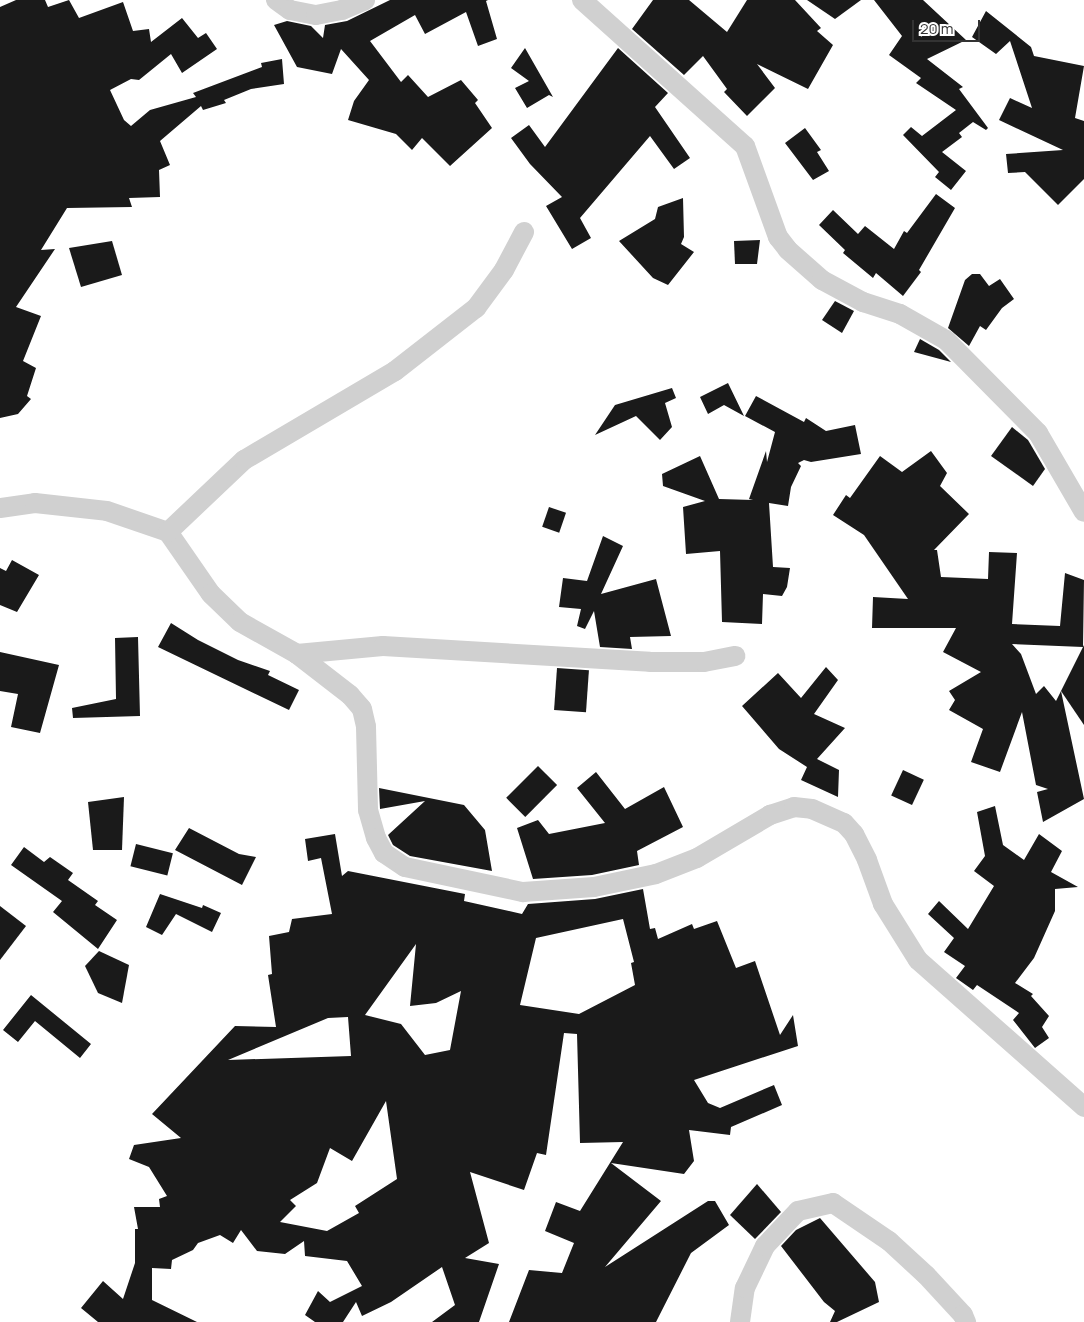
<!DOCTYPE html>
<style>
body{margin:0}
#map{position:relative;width:1084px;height:1322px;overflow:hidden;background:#fff;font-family:Manrope,sans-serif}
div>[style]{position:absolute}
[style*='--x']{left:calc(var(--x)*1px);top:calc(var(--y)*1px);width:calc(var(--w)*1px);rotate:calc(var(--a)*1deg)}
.building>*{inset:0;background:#1a1a1a;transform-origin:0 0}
.street>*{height:20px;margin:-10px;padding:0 10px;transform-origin:10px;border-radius:10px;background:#d0d0d0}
span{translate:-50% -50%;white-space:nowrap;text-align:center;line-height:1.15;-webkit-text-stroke:5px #fff;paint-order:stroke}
.scale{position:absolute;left:912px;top:20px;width:68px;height:22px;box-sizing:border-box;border:2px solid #333;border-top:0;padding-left:6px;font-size:15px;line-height:18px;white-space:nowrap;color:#333;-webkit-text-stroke:4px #fff;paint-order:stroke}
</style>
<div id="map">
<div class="building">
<i style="clip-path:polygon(16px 0,45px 0,48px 7px,69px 0,79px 18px,123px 2px,133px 31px,149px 29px,151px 42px,182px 18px,198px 38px,206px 33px,217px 49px,182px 73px,171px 54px,139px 80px,131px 79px,110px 90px,124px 120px,131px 126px,150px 110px,196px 97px,193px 93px,262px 67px,261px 63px,282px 59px,284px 84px,251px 89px,224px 100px,226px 103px,203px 110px,201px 106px,160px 141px,170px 165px,159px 170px,160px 197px,129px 198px,132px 207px,67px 208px,41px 250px,55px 249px,16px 307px,41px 316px,23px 361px,36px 368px,27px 396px,31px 399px,18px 414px,0 418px,0 7px)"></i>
<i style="clip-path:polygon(390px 0,488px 0,486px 1px,497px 39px,478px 46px,466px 12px,425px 34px,415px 15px,370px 41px,401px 82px,408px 75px,428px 97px,461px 80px,478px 100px,475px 103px,492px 128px,450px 166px,422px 138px,412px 150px,396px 134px,348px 120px,354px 101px,369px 80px,341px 49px,332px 74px,297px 67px,274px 25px,287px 21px,311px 26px,323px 38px,325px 25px,347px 21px)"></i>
<i style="clip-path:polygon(653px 0,689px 0,727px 32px,747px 0,795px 0,821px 28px,817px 31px,833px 45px,808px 89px,757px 64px,775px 88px,747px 116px,724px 92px,727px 89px,703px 56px,684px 75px,632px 29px)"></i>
<i style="clip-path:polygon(807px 0,861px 0,835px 19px)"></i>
<i style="clip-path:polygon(874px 0,923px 0,966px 40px,927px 59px,963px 87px,959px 89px,988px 128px,986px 130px,973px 122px,959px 133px,962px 137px,942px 152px,966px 171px,951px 190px,935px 177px,939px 172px,903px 135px,911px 127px,922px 136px,956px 110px,916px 83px,921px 78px,889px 55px,902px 36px)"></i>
<i style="clip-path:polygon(986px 11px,1031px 47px,1034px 56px,1084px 66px,1075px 118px,1084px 121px,1084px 179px,1058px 205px,1025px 172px,1008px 173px,1006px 154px,1063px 150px,999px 120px,1010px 98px,1032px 108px,1010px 41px,996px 54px,972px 37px)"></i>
<i style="clip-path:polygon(525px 48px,553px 97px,549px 95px,527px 108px,515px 88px,529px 81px,511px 68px)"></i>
<i style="clip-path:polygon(618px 48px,668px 93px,655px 107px,690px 158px,674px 169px,650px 136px,580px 218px,591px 238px,572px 249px,546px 206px,562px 197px,530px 164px,511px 138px,529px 125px,545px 147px)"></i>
<i style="clip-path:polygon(805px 128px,821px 150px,817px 152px,829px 171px,813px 180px,785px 143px)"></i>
<i style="clip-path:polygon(936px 194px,955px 208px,919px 270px,921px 272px,903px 296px,876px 273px,873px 278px,843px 253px,845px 250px,819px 225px,833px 210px,858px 234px,865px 226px,894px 249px,904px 231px,907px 233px)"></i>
<i style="clip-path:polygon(683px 198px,684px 237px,681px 244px,694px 252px,668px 285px,653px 278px,619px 241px,655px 219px,658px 207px)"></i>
<i style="clip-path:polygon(760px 240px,757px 264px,735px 264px,734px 241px)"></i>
<i style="clip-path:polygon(112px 241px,122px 275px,81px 287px,69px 248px)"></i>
<i style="clip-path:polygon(972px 274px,980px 274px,989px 286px,1000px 279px,1014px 299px,1002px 308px,986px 330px,980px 326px,969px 346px,948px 328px,965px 280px)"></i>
<i style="clip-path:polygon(835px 301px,854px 311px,842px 333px,822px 320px)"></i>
<i style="clip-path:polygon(920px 339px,939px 350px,951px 362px,914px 352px)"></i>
<i style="clip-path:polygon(728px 383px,744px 416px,724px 405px,708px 414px,700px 397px)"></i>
<i style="clip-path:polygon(672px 388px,676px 398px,665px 403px,672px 427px,660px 440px,636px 416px,595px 435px,615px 405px)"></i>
<i style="clip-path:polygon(756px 396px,804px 422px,806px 418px,826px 431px,855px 425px,861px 454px,811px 462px,804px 460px,798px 463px,801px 466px,791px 487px,788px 506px,769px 503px,773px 567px,790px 568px,787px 587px,782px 596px,763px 594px,762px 624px,722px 622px,720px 551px,686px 554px,683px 507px,705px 501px,663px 486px,662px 474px,700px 456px,719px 499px,753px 500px,749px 499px,766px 451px,767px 462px,775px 432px,745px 416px)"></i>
<i style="clip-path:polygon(1012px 427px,1028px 440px,1045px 469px,1033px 486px,991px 456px)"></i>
<i style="clip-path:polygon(931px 451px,947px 473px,940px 486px,969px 514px,934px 550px,937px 550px,941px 577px,988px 579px,989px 552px,1017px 553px,1012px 624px,1060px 626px,1065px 573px,1084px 580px,1083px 647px,1012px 644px,1021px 654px,1036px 694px,1044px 686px,1056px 701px,1061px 691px,1084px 799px,1043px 822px,1037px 792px,1048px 789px,1036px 785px,1022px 712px,1000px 772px,971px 762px,983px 729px,949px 710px,955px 700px,949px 691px,981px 672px,943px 652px,956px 628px,872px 628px,873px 597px,908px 599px,864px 535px,833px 515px,846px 495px,850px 498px,880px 456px,902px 472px)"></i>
<i style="left:549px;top:507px;width:18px;height:21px;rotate:19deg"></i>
<i style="clip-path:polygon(603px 536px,623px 546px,601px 594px,656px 579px,671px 636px,630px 637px,632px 649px,600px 647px,594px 611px,585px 629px,577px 626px,581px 609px,559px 607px,563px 578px,587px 581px)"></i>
<i style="clip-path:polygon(12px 560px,39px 575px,17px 612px,0 605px,0 568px,6px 571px)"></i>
<i style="clip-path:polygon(171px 623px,198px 640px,238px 660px,270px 671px,268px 675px,299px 690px,289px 710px,158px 647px)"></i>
<i style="clip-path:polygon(138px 637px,140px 716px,73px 718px,72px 708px,116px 699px,115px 638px)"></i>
<i style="clip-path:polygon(1084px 645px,1084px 725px,1061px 691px)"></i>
<i style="clip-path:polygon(0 652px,59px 665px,40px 733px,11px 727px,18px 694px,0 691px)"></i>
<i style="clip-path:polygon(826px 667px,838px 680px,814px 714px,845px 728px,817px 759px,839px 770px,838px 797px,801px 780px,807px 767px,779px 749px,742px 706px,778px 673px,801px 698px)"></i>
<i style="left:557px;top:668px;width:32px;height:42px;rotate:4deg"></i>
<i style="left:538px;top:766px;width:27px;height:45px;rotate:45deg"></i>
<i style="left:903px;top:770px;width:23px;height:28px;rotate:25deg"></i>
<i style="clip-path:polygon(596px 772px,625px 809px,664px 787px,683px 827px,637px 851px,639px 865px,592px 875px,533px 879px,517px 828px,538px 820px,549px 834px,605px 823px,577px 788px)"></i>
<i style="clip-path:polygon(379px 788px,464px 805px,485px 830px,492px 871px,410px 856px,393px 845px,388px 835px,425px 801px,380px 809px)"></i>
<i style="clip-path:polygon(124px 797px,122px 850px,93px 850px,88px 802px)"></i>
<i style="clip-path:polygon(995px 806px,1003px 845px,1024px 860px,1039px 834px,1062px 851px,1051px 872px,1078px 887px,1055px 889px,1055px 911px,1034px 958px,1015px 983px,1033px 994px,1031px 996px,1049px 1016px,1042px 1027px,1049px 1038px,1035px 1048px,1013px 1020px,1019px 1013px,977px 985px,973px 990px,956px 978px,965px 966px,944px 952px,954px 938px,928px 914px,939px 901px,968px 929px,994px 886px,974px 871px,985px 856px,977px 812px)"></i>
<i style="clip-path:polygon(189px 828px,239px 854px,256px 857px,242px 885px,175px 850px)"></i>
<i style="clip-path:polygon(evenodd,335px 834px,342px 876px,348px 871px,465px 894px,464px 901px,522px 914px,528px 904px,595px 899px,643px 889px,650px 929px,655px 928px,658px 939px,692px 924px,694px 929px,717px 921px,736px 968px,755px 961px,780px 1035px,793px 1015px,798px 1046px,694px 1080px,708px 1103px,720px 1108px,774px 1085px,782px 1105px,731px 1127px,730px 1135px,689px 1130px,694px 1161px,684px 1174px,611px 1163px,661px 1201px,605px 1267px,708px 1201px,715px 1201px,729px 1225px,691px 1253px,656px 1322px,509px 1322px,529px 1270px,562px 1273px,574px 1243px,545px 1231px,556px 1202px,580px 1211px,623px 1142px,580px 1143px,577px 1034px,564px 1033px,546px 1155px,537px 1153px,524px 1190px,470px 1172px,489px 1243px,465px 1258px,499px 1264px,479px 1322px,432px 1322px,455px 1305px,442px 1267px,391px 1302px,362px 1316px,356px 1302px,343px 1322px,315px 1322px,305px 1315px,318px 1291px,330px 1302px,362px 1286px,347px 1261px,305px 1256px,304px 1241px,285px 1254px,257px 1251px,241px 1230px,233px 1243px,220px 1235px,198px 1243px,193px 1250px,172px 1260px,171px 1269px,152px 1268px,152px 1300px,197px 1322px,98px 1322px,81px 1308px,103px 1281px,123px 1299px,135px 1263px,135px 1229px,138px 1229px,134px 1207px,160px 1207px,159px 1199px,167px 1196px,149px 1167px,129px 1159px,134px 1145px,181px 1138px,152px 1114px,235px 1026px,276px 1027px,268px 975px,272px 974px,269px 936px,289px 932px,292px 919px,332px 914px,321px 858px,308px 861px,305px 839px,335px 834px,623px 919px,634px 962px,631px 963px,635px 985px,579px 1014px,520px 1005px,536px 938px,623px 919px,335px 834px,416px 944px,410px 1006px,436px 1003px,461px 991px,450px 1050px,425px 1055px,401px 1024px,365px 1015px,416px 944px,335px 834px,348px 1017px,351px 1056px,228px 1060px,328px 1018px,348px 1017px,335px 834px,386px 1101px,397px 1179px,355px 1206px,359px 1213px,327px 1231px,280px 1222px,296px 1206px,290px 1200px,317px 1183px,330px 1148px,352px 1161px,386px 1101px)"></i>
<i style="left:136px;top:844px;width:38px;height:23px;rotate:14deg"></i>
<i style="clip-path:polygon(24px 847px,44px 862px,50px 857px,73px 873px,68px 880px,98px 901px,95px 905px,117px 920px,98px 949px,53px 912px,62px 901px,11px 865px)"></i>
<i style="clip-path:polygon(160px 894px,202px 908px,203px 905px,221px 913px,212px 932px,176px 914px,162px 935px,146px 927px)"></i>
<i style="clip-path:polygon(0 906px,26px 926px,0 960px)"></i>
<i style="clip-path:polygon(99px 951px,129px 965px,122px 1003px,98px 993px,85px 966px)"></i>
<i style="clip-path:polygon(31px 995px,91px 1044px,80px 1058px,35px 1021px,18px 1042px,3px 1030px)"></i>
<i style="clip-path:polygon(757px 1184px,781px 1212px,755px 1239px,730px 1215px)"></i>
<i style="clip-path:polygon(820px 1218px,875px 1282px,879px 1302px,837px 1322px,830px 1322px,835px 1311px,824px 1302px,781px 1246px,796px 1230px)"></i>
</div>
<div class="street">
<i style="--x:276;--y:0;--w:17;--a:36"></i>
<i style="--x:290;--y:10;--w:26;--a:11"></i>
<i style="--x:316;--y:15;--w:26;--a:-11"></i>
<i style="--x:342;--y:10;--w:25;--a:-23"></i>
<i style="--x:582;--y:0;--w:219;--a:41.9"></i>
<i style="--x:745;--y:146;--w:97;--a:70.1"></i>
<i style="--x:778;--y:237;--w:16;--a:52"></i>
<i style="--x:788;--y:250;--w:45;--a:41.4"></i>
<i style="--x:822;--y:280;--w:47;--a:28.2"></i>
<i style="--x:863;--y:302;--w:39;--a:18"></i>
<i style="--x:900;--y:314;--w:53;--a:29.5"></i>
<i style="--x:946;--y:340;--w:131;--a:45.3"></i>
<i style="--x:1038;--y:433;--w:91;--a:59.8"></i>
<i style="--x:0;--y:508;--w:35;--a:-8"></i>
<i style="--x:35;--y:503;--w:72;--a:6.3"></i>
<i style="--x:107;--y:511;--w:65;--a:19"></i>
<i style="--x:168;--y:532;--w:75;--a:55.3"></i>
<i style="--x:211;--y:594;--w:40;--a:44"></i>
<i style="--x:240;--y:622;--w:65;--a:29.3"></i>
<i style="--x:297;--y:654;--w:67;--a:37.7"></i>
<i style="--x:350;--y:695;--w:18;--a:49"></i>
<i style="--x:362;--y:709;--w:18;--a:77"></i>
<i style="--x:366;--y:727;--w:83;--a:88.6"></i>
<i style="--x:368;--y:810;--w:29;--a:74"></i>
<i style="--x:376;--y:838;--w:17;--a:62"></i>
<i style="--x:384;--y:853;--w:25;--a:34"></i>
<i style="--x:405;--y:867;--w:121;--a:12"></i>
<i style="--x:523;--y:892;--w:71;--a:-4"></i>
<i style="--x:594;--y:887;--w:63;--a:-11.8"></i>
<i style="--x:656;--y:874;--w:44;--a:-21.3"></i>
<i style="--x:697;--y:858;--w:85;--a:-30.5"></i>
<i style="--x:770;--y:815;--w:25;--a:-18"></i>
<i style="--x:794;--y:807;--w:18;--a:6"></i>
<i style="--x:812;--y:809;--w:35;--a:24"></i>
<i style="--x:844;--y:823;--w:15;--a:48"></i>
<i style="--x:854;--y:834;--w:29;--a:63"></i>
<i style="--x:867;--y:860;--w:47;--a:70"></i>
<i style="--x:883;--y:904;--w:66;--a:58"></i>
<i style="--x:918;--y:960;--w:222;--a:41.5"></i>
<i style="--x:168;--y:532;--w:105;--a:-43.5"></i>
<i style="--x:244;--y:460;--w:175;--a:-30.5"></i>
<i style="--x:395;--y:371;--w:103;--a:-37.9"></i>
<i style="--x:476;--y:308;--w:47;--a:-53.6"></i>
<i style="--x:504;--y:270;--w:43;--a:-62.2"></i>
<i style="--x:297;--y:654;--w:86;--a:-5.3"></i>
<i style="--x:383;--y:646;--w:267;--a:3.4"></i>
<i style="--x:650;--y:662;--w:54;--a:0"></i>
<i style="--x:704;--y:662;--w:32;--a:-11"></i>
<i style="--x:740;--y:1322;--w:34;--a:-82"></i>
<i style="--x:745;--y:1288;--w:47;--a:-64.5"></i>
<i style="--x:765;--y:1246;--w:48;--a:-46.7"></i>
<i style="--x:798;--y:1211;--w:36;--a:-13"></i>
<i style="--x:833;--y:1203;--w:68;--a:34.2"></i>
<i style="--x:889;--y:1241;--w:50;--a:42.6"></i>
<i style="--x:926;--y:1275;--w:54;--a:47.2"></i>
<i style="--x:963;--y:1315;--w:8;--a:67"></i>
</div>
<div class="scale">20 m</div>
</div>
